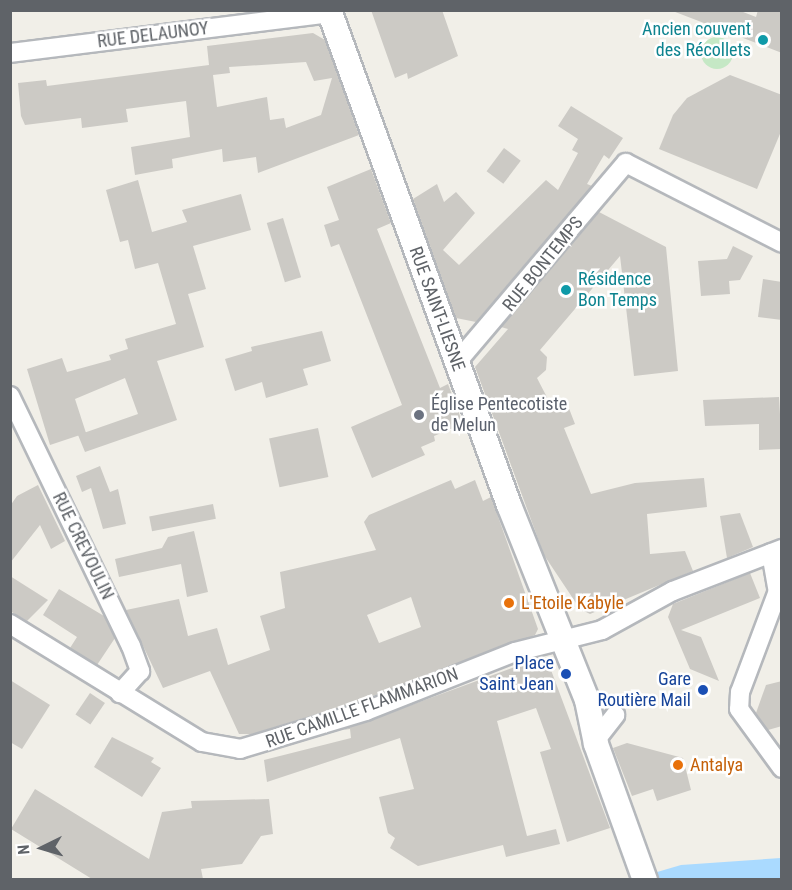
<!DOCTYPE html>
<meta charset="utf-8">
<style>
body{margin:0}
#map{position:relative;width:792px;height:890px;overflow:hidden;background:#f1efe8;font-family:"Roboto Condensed",sans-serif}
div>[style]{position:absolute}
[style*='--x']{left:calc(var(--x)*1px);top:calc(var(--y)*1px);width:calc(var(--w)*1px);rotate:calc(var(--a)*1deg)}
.green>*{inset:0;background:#c5e8c5}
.round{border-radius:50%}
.water>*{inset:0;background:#aadaff}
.building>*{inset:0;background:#cccac5;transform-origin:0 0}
.roads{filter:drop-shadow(2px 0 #b5b8bc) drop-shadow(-2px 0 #b5b8bc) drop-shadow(0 2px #b5b8bc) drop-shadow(0 -2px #b5b8bc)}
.street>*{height:18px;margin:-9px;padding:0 9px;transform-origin:9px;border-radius:9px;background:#fff}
.secondary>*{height:24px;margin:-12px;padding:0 12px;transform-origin:12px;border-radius:12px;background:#fff}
.dots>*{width:16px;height:16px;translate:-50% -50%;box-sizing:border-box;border:3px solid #fff;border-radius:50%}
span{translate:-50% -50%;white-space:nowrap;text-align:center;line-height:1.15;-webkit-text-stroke:5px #fff;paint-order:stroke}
.culture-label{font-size:18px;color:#0d838f}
.right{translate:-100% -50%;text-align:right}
.left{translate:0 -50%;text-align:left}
.street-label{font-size:18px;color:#5f6368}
.worship-label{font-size:18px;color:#5b616d}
.food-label{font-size:18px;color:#c56008}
.transit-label{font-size:18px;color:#164399}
.frame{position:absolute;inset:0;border:12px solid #5f6368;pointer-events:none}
.north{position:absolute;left:12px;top:818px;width:60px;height:60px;-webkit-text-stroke:4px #fff;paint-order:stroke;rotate:265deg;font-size:16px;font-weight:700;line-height:24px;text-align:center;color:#5f6368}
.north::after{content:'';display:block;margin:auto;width:21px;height:27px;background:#5f6368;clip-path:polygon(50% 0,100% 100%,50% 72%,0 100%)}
</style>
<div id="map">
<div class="green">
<i class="round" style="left:701px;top:37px;width:32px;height:32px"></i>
</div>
<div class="water">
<i style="clip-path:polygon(781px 858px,781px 879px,630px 880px,681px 865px)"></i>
</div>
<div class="building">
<i style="clip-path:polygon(371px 10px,442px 10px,458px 56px,408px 79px,407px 73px,395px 78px)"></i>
<i style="clip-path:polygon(670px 10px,738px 10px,756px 17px,758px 10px,782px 10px,782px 53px)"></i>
<i style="clip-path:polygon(evenodd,313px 33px,325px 40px,359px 135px,258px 173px,256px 157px,223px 162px,222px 149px,172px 159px,173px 168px,135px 175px,131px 147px,190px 137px,186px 101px,126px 109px,128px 122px,82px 128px,81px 118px,25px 125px,21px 116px,18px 83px,46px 80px,47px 86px,209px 65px,207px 46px,313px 33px,306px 62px,314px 81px,332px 78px,321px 115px,286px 128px,284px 118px,270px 120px,267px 97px,217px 107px,213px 75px,230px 73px,229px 67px,306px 62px)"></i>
<i style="clip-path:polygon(730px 75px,782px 95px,782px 129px,757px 189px,659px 149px,673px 115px,687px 98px)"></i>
<i style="clip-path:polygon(571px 106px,623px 138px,609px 159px,604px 155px,587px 184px,592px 186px,476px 322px,456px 318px,413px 199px,437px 184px,444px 202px,456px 192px,475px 213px,443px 250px,459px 265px,546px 180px,558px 190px,578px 153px,572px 150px,578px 139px,558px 126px)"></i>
<i style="left:504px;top:148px;width:21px;height:29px;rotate:37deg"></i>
<i style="clip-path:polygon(371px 169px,391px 223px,377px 229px,440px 388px,448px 384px,463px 424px,434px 436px,435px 441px,421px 447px,425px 455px,372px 478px,351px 427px,402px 405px,339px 244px,331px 247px,324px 225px,339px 220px,327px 187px)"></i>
<i style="clip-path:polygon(138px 180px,152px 232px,187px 222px,182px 210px,241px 194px,251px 230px,193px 246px,206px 289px,188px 294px,204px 347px,157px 361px,177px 420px,85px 452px,78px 435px,138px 414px,125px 378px,75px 399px,86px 433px,50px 445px,27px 369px,62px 358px,67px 372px,111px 360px,109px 355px,128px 349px,125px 339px,176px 324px,158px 263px,135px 269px,128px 240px,120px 242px,106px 190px)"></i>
<i style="clip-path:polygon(599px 212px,666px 247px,678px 371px,634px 376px,620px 256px,540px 350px,547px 357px,546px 370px,537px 378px,551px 405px,565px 398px,575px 424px,564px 428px,591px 494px,635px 483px,704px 478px,707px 507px,647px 514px,650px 554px,685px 551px,693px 571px,590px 614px,580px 609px,544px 555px,475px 367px,508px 329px,501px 327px)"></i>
<i style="left:283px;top:218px;width:62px;height:17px;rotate:73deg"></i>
<i style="clip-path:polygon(733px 246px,753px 256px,740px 280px,729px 281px,730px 294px,701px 296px,698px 261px,727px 259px)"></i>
<i style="clip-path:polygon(763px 279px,782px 282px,782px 320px,758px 317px)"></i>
<i style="clip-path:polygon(322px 331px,331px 361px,303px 369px,308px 385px,266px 398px,262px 382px,235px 391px,225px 359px,252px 351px,251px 347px)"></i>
<i style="clip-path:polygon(779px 397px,782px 449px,759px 450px,759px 424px,705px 426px,703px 400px)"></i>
<i style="left:318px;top:428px;width:50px;height:50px;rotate:78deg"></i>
<i style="clip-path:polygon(100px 466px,110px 492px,118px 489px,126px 524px,103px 529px,91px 488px,82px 492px,76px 476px)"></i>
<i style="clip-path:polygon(evenodd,451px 480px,455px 489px,475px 480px,483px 501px,491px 497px,538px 629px,535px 635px,362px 700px,252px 734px,239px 734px,210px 671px,163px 688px,126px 610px,179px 599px,188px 636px,217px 628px,228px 665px,270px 650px,260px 616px,285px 608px,280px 572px,376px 550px,364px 522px,369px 515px,451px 480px,411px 597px,421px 627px,379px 643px,367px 615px,411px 597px)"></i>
<i style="clip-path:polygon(38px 485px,65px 541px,51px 549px,40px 525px,10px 563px,10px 506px,17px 496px)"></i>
<i style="left:213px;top:504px;width:15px;height:65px;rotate:79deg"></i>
<i style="clip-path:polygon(740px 513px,753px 547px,727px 558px,720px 516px)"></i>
<i style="clip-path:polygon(194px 531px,208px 592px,187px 597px,181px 564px,119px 577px,115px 559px,162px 548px,168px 537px)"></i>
<i style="clip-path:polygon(750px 573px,760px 598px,681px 630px,701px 637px,719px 681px,690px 669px,668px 617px,673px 604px)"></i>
<i style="clip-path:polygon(10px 576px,48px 600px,27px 621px,10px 611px)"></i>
<i style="clip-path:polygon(59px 589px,104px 616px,115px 638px,97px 665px,70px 648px,77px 637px,43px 615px)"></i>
<i style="clip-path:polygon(539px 658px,548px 662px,610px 828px,567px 842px,540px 752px,551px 749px,536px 708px,497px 721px,527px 836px,556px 829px,560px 844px,506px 857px,503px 845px,418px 866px,390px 848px,395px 838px,388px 833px,379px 797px,414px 789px,400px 738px,267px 782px,264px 760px,351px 738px,350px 729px,343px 730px)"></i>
<i style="clip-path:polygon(10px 680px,50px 705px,22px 749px,10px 742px)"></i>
<i style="clip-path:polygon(782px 681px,782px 726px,768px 730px,756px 713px,766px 685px)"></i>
<i style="left:90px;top:693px;width:18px;height:26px;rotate:34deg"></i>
<i style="clip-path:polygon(112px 737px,154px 758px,151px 762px,161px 768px,142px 797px,94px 767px)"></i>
<i style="clip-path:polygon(627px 743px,683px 758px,691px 790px,657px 801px,653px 789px,632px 796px,613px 748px)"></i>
<i style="clip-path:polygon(35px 789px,149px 859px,162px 812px,192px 808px,191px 801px,269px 799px,273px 834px,261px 836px,242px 864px,201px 869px,203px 879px,92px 879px,11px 829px)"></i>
</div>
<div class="roads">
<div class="street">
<i style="--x:10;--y:53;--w:322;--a:-7.1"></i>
<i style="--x:457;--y:362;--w:261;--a:-49.7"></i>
<i style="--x:626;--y:163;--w:175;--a:27.1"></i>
<i style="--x:10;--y:396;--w:278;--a:64.2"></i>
<i style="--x:131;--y:646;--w:27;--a:70"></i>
<i style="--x:140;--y:671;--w:30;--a:132"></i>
<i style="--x:771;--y:553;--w:39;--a:80"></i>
<i style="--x:778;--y:591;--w:108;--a:110.6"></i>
<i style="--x:740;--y:692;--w:17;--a:93"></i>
<i style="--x:739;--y:709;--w:73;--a:53.9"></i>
<i style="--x:10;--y:624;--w:225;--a:31.6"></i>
<i style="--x:202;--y:742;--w:39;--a:10"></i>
<i style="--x:240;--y:749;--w:132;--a:-16.8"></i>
<i style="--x:366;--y:711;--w:160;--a:-21.6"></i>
<i style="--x:515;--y:652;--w:90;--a:-14.2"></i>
<i style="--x:602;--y:630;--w:81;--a:-28.8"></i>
<i style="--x:673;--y:591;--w:117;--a:-21.1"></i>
<i style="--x:595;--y:741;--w:33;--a:-52"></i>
</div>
<div class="secondary">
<i style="--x:329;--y:10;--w:527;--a:70.02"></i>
<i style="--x:509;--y:505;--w:210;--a:68.2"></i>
<i style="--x:587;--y:700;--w:45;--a:78.4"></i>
<i style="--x:596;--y:744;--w:145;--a:70.2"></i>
</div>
</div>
<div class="dots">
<i style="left:763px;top:40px;background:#0f9aa8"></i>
<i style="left:566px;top:290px;background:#0f9aa8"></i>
<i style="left:419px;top:415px;background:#6b7280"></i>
<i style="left:509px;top:603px;background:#e8710a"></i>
<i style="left:566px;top:674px;background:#1a4fb4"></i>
<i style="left:703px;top:690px;background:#1a4fb4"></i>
<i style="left:678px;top:765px;background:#e8710a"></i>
</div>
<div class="culture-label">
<span class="right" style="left:751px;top:40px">Ancien couvent<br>des Récollets</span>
<span class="left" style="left:578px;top:290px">Résidence<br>Bon Temps</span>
</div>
<div class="street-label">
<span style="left:153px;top:35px;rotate:-7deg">RUE DELAUNOY</span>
<span style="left:543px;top:264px;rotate:-51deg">RUE BONTEMPS</span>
<span style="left:437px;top:309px;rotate:70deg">RUE SAINT-LIESNE</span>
<span style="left:83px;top:546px;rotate:64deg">RUE CREVOULIN</span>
<span style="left:362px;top:708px;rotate:-20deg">RUE CAMILLE FLAMMARION</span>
</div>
<div class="worship-label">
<span class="left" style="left:431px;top:415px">Église Pentecotiste<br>de Melun</span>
</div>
<div class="food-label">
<span class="left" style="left:521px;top:603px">L'Etoile Kabyle</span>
<span class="left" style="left:690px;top:765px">Antalya</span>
</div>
<div class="transit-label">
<span class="right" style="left:554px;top:674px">Place<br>Saint Jean</span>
<span class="right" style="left:691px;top:690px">Gare<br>Routière Mail</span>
</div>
<div class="frame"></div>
<div class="north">N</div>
</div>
